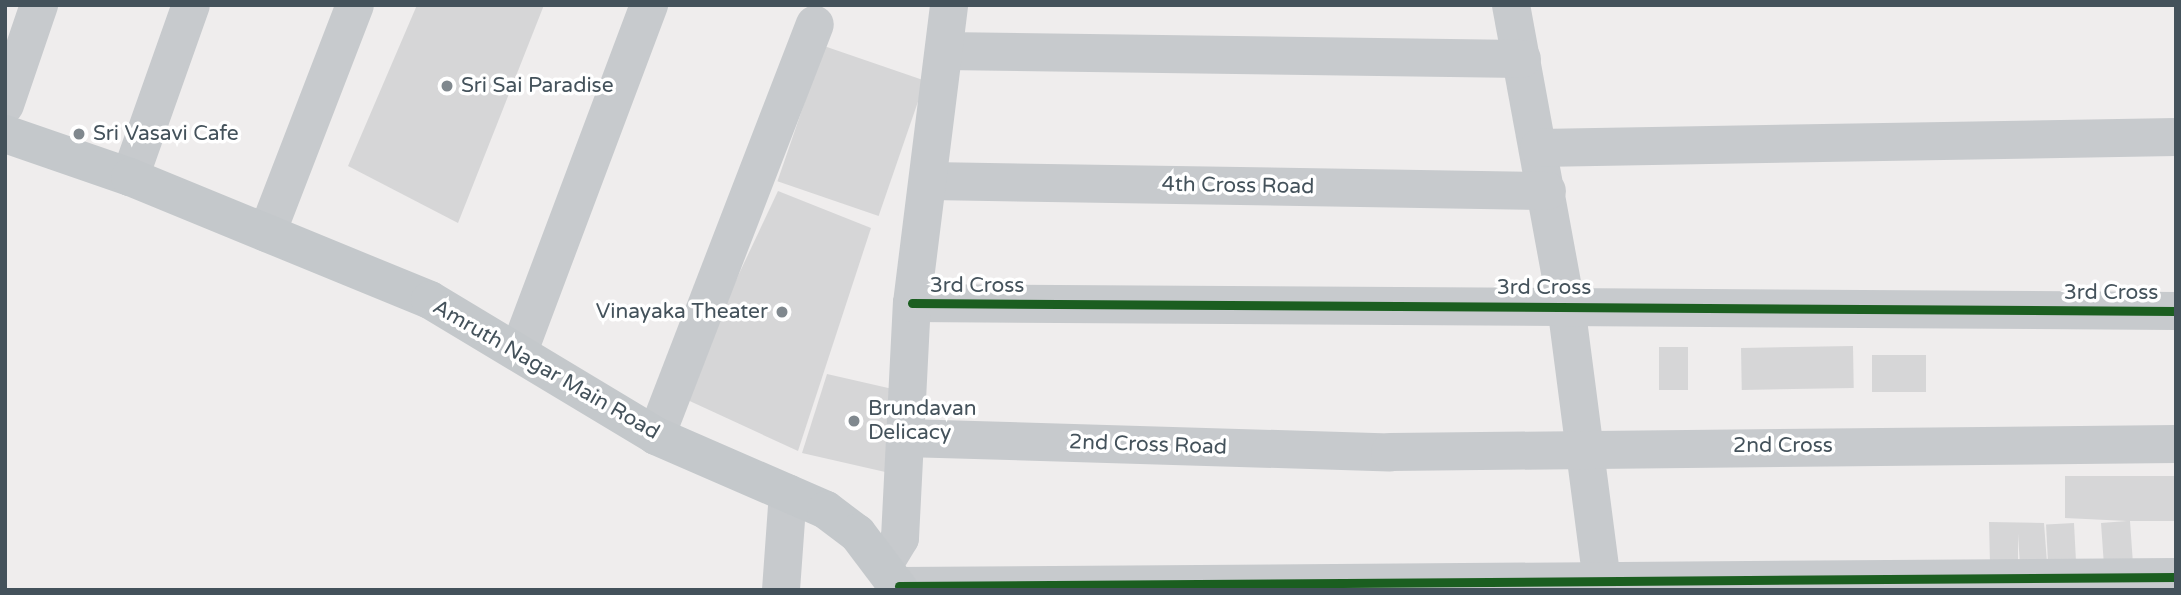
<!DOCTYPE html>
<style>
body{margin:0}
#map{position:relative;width:2181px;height:595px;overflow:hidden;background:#efeded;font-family:"Varela Round",sans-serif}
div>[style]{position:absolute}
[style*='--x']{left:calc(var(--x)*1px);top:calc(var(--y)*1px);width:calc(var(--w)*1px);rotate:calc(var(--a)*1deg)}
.building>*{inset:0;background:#d6d6d7;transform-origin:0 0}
.minor>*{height:38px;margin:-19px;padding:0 19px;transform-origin:19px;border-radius:19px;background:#c7cacd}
.major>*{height:38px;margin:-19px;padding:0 19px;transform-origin:19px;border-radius:19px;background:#c4c8cb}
.cycleway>*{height:9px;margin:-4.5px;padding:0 4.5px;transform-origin:4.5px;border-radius:4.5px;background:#1b5e20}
.dots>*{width:19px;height:19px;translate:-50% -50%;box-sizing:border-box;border:4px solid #fff;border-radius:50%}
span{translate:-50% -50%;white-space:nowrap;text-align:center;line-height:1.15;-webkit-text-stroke:7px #fff;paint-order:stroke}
.poi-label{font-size:21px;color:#44525b}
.left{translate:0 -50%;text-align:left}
.right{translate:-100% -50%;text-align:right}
.street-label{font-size:21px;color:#44525b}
.frame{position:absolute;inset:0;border:7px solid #44525b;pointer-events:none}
</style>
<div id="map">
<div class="building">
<i style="clip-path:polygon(417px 5px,544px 5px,458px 223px,348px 166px)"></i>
<i style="left:824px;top:46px;width:107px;height:143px;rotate:19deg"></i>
<i style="clip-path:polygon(778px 191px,871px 228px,798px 451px,681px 397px)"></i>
<i style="left:1853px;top:346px;width:42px;height:112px;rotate:89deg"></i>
<i style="left:1659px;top:347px;width:29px;height:43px"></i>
<i style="left:1926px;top:355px;width:37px;height:54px;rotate:90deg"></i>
<i style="clip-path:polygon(827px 374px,897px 390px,894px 474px,802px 453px)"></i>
<i style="clip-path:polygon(2065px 476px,2176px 476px,2176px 521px,2130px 521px,2133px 564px,2104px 566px,2101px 523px,2127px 521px,2065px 518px)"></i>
<i style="clip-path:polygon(1989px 522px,2044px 523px,2047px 563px,2020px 565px,2018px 534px,2018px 563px,1990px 564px)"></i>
<i style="left:2074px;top:523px;width:39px;height:28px;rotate:87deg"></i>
</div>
<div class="minor">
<i style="--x:1511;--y:5;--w:305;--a:79.6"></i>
<i style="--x:1566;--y:305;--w:287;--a:82.6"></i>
<i style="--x:944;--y:51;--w:578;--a:0.79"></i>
<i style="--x:5;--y:105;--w:106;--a:-71.2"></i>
<i style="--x:1539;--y:148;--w:637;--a:-0.99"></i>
<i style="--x:130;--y:177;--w:182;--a:-70.5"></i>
<i style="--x:930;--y:181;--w:617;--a:0.93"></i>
<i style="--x:267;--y:233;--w:244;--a:-68.9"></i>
<i style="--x:912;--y:303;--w:1264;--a:0.36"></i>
<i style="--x:519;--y:351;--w:370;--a:-69.4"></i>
<i style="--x:656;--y:436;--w:441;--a:-68.9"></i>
<i style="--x:905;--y:438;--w:485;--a:1.7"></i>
<i style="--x:1390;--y:452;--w:786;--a:-0.58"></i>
<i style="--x:885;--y:563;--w:29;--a:-59"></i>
<i style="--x:900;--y:538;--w:235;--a:-87.1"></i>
<i style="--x:912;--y:303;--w:300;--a:-82.9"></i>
<i style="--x:899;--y:586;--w:1277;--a:-0.4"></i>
<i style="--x:781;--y:590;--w:97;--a:-85.9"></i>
</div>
<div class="major">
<i style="--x:5;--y:134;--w:132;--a:19"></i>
<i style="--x:130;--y:177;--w:324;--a:22.3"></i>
<i style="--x:430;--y:300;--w:264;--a:31"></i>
<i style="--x:656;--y:436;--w:185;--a:23.5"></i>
<i style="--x:826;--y:510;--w:39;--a:37"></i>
<i style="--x:857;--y:533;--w:71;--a:53"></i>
</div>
<div class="cycleway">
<i style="--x:912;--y:303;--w:1264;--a:0.36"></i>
<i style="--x:899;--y:586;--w:1277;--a:-0.4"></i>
</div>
<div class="dots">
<i style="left:447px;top:86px;background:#80888e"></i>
<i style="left:79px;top:134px;background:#80888e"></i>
<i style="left:782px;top:312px;background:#80888e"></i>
<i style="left:854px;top:421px;background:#80888e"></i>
</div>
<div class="poi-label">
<span class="left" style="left:461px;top:86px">Sri Sai Paradise</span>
<span class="left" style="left:93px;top:134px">Sri Vasavi Cafe</span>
<span class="right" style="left:768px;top:312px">Vinayaka Theater</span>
<span class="left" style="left:868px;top:421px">Brundavan<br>Delicacy</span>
</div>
<div class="street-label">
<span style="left:1238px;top:186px;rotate:1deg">4th Cross Road</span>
<span style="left:977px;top:286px">3rd Cross</span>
<span style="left:1544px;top:288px">3rd Cross</span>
<span style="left:2111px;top:293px">3rd Cross</span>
<span style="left:546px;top:370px;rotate:30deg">Amruth Nagar Main Road</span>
<span style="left:1148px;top:445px;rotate:2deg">2nd Cross Road</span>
<span style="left:1783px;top:446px">2nd Cross</span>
</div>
<div class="frame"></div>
</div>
